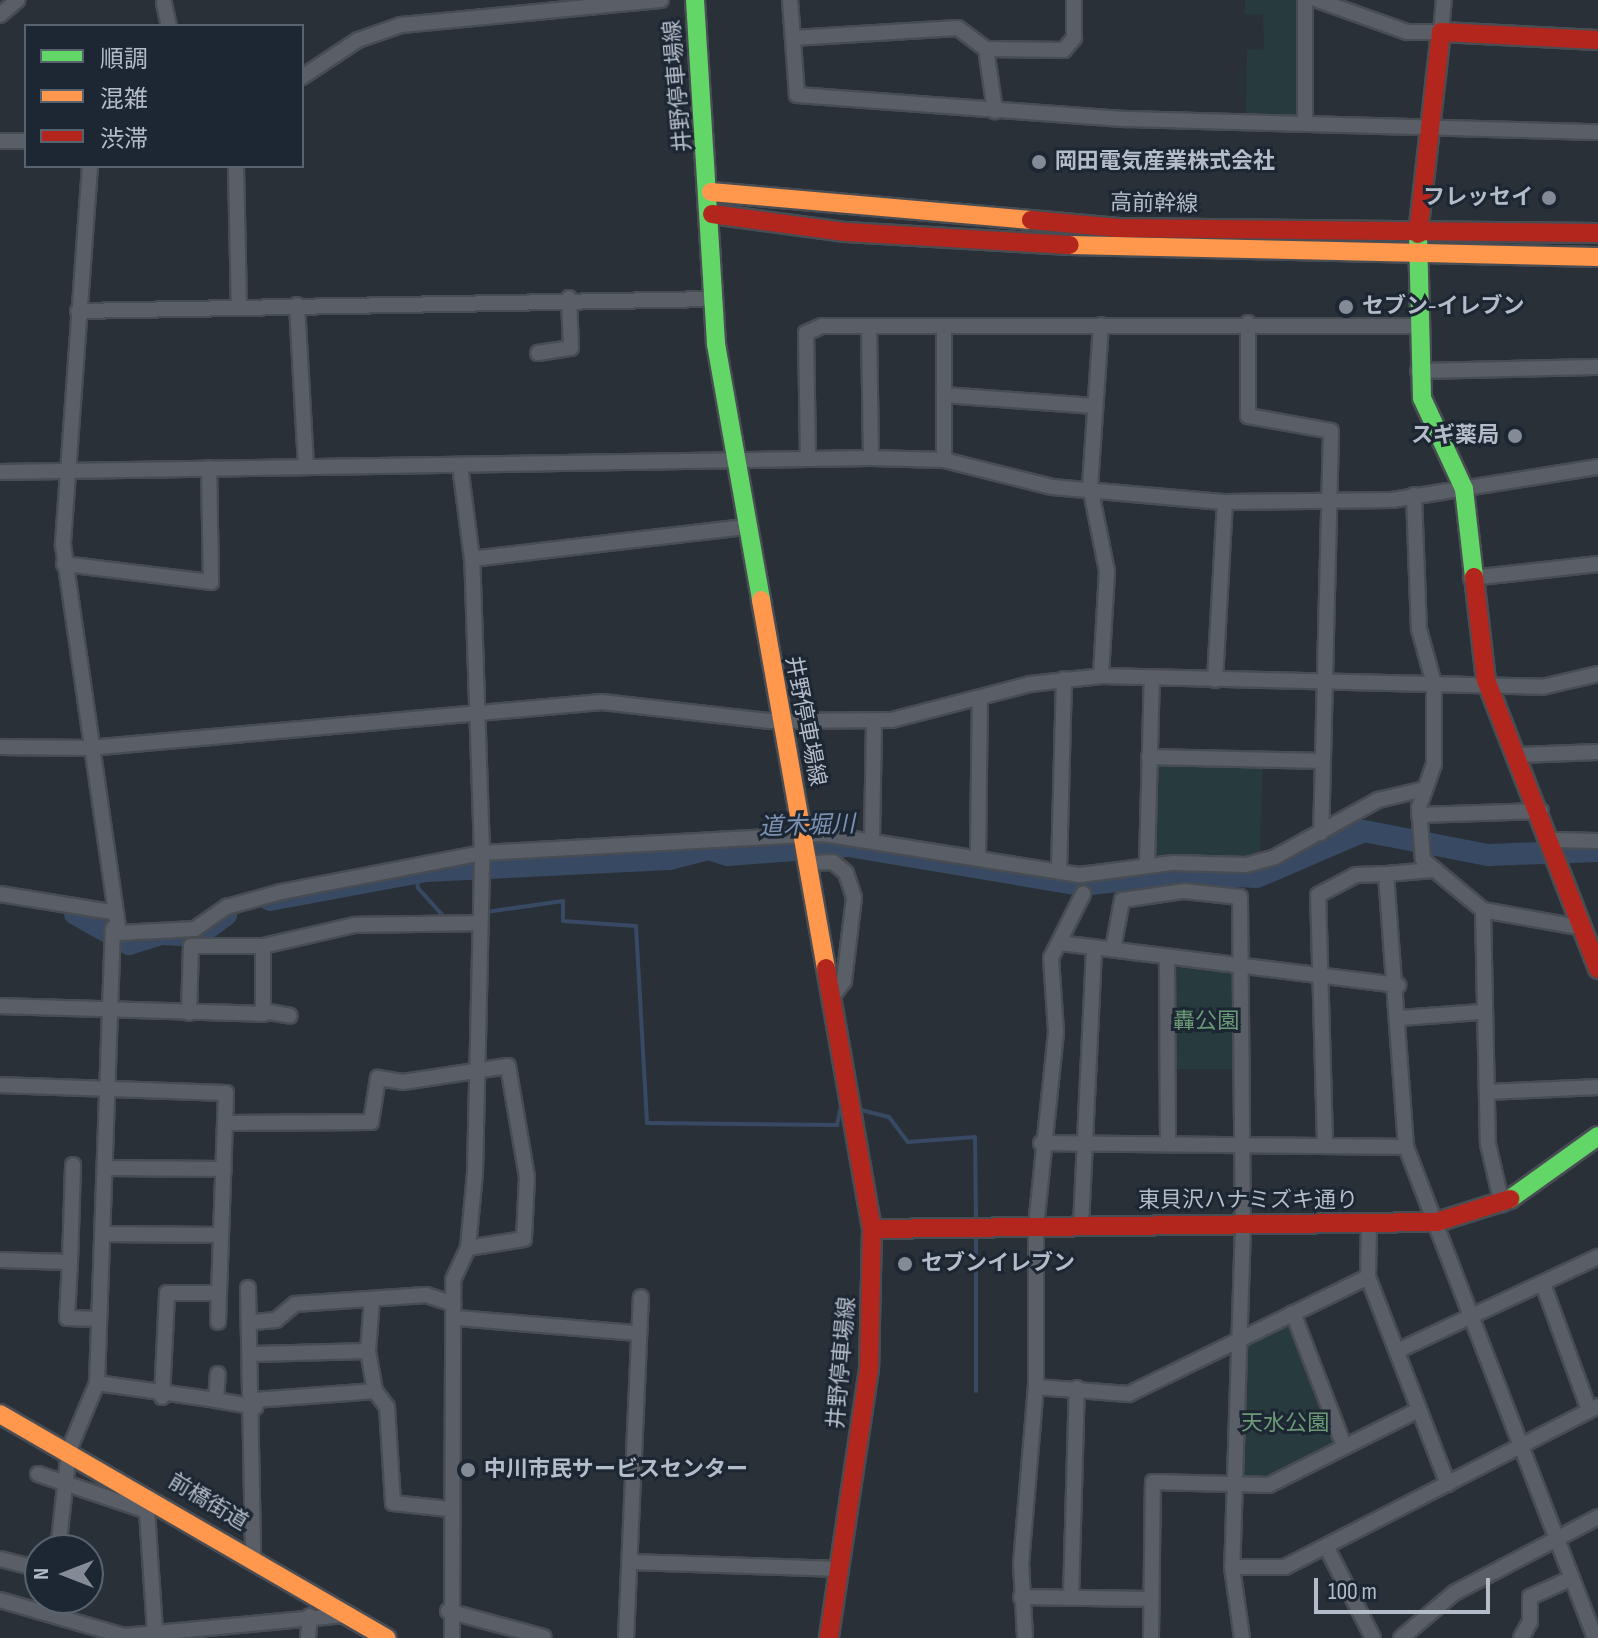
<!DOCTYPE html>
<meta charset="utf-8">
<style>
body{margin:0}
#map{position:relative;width:1598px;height:1638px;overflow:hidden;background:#2a3038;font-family:"Sofia Sans Condensed","Noto Sans JP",sans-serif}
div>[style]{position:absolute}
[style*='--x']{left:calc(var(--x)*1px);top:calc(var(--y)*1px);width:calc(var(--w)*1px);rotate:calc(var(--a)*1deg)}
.green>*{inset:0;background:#273a3e;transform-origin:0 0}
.stream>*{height:4px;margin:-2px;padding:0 2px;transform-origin:2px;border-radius:2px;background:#384963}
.river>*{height:22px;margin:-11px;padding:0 11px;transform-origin:11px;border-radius:11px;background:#384963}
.roads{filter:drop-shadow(2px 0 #484c53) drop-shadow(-2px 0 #484c53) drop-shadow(0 2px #484c53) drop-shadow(0 -2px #484c53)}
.street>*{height:14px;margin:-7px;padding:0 7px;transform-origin:7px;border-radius:7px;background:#5a5e66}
.fast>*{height:18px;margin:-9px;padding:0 9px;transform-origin:9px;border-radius:9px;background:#63d668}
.slow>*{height:18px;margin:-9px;padding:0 9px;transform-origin:9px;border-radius:9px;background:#ff974d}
.jam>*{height:18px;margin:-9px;padding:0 9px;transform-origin:9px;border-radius:9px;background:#b3261e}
.dots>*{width:22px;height:22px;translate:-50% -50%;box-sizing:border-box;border:4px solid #1d2633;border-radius:50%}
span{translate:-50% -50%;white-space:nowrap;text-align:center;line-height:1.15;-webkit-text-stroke:6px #1d2633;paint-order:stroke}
.street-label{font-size:22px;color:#b4bcc9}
.poi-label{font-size:22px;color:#b4bcc9;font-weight:700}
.left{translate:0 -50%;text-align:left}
.right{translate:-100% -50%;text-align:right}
.park-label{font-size:22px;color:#6b9a76}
.water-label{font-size:24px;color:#7c92b1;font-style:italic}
.legend{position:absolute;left:24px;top:24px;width:280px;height:144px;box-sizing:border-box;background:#1d2633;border:2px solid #59626f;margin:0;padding:10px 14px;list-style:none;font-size:24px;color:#b4bcc9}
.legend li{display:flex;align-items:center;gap:16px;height:40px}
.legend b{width:40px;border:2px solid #59626f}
.north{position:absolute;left:24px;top:1534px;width:80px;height:80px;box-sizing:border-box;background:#1d2633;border:2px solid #59626f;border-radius:50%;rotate:270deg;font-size:22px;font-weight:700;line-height:32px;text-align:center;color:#b4bcc9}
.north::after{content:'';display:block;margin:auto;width:28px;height:36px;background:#848b96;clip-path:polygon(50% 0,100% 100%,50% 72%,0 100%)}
.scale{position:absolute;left:1314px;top:1578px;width:176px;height:36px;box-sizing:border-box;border:4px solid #b4bcc9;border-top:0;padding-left:10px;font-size:24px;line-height:28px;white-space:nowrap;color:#b4bcc9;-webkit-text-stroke:6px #1d2633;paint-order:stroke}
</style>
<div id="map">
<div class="green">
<i style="clip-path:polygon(1245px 0,1299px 0,1296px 115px,1246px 116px,1247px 50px,1264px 49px,1263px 15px,1245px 14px)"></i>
<i style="left:1159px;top:761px;width:104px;height:98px;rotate:2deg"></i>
<i style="clip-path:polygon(1176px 962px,1234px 970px,1239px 1069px,1174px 1069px)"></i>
<i style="clip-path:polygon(1287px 1321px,1337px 1441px,1273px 1478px,1244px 1479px,1245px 1342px)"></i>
</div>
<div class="stream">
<i style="--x:416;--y:872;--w:16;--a:83"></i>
<i style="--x:418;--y:888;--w:42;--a:47.9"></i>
<i style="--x:486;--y:912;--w:78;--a:-8.1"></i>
<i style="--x:563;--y:901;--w:20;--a:90"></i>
<i style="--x:563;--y:921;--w:73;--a:3.9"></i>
<i style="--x:636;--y:926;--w:197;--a:86.8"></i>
<i style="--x:647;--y:1123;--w:190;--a:0.6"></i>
<i style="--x:837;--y:1125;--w:19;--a:-78"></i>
<i style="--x:857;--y:1109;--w:33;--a:14"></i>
<i style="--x:889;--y:1117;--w:31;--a:53"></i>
<i style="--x:908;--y:1142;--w:67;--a:-4.3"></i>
<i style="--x:975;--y:1137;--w:84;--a:89.3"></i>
<i style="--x:976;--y:1234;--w:157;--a:90"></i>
</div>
<div class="river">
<i style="--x:270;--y:900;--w:159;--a:-10.5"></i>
<i style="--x:426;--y:871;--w:243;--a:-2.8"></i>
<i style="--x:669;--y:859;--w:41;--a:-14"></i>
<i style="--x:709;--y:849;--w:20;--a:18"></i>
<i style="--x:728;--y:855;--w:120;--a:-4.3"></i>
<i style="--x:848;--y:846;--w:237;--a:9.5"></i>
<i style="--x:1082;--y:885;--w:98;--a:-6.5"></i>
<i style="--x:1179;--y:874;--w:78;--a:2.2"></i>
<i style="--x:1257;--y:877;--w:116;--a:-23.3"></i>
<i style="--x:1364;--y:831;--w:126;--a:11"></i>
<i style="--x:1488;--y:855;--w:110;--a:-2.1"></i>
<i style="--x:75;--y:914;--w:62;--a:29.1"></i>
<i style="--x:129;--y:944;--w:34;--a:-17"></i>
<i style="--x:162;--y:934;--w:35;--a:3"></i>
<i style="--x:197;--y:936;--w:36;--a:-36"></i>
</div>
<div class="roads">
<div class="street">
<i style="--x:790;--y:0;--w:95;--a:85.8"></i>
<i style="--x:797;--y:95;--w:330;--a:4.2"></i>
<i style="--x:1126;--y:119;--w:472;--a:1.6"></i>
<i style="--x:1305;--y:0;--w:122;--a:90"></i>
<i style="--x:1317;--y:0;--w:96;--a:19.6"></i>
<i style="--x:1407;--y:32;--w:34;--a:0"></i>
<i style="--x:1441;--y:32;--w:32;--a:-85"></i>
<i style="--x:164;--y:3;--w:24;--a:78"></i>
<i style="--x:0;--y:15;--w:23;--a:-41"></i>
<i style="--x:793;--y:38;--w:165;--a:-3.5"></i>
<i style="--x:958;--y:28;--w:35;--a:37"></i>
<i style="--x:986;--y:49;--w:78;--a:0.7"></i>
<i style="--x:1064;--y:50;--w:16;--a:-50"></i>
<i style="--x:1074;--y:38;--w:38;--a:-90"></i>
<i style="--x:986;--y:49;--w:63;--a:81.7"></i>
<i style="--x:302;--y:77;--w:67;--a:-33.5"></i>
<i style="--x:358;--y:40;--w:46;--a:-19.2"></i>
<i style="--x:401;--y:25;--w:261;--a:-5.5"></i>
<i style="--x:0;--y:141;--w:26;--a:0"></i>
<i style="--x:90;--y:166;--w:380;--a:94.1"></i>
<i style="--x:63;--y:545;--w:392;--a:81.8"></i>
<i style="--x:119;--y:933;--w:76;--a:-3"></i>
<i style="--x:195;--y:929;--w:39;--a:-35"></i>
<i style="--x:227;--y:907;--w:56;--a:-15.5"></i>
<i style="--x:281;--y:892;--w:205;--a:-11"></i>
<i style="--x:482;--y:853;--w:342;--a:-3.2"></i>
<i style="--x:823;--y:834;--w:260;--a:9.1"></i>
<i style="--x:1080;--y:875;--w:94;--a:-7.4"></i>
<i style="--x:1173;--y:863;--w:73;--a:1.6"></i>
<i style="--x:1246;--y:865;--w:30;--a:-15"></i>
<i style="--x:1275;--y:857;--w:118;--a:-29"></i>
<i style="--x:1378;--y:800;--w:48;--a:-13.2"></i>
<i style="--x:236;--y:166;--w:139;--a:88.8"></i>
<i style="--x:297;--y:305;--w:162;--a:86.8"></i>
<i style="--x:78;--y:311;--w:634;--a:-1.08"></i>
<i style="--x:1248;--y:323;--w:93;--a:90"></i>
<i style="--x:1248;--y:416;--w:84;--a:10.2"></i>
<i style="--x:1331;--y:431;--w:402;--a:91.4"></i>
<i style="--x:1101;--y:325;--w:161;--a:93.9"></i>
<i style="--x:1090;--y:486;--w:87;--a:78.7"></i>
<i style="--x:1107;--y:571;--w:105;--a:93.3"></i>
<i style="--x:869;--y:327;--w:131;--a:89.1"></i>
<i style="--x:944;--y:328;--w:132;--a:90"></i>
<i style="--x:538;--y:353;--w:33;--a:-9"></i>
<i style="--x:571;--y:348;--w:50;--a:-92.3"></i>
<i style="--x:1418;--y:371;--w:180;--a:-1.3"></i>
<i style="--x:944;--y:395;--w:151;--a:4.2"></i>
<i style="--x:808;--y:457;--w:124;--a:-90.9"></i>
<i style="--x:806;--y:333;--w:17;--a:-24"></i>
<i style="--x:822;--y:326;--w:596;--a:0"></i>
<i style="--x:0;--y:472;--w:871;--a:-0.92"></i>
<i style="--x:871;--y:458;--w:73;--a:1.6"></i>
<i style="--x:944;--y:460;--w:111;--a:14"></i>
<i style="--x:1052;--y:487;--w:174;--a:5"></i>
<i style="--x:1225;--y:502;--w:167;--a:-0.7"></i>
<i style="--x:1392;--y:500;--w:209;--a:-9.1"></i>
<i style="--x:1414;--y:495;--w:134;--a:87.9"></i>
<i style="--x:1419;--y:629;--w:57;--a:74.7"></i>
<i style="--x:1434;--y:684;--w:80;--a:90"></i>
<i style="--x:1434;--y:764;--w:46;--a:109.2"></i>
<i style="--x:1419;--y:807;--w:53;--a:85.7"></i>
<i style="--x:1423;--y:860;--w:78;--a:39.8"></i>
<i style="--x:1483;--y:910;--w:103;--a:10.1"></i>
<i style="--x:472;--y:559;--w:274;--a:-6.7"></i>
<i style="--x:64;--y:564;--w:148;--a:7"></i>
<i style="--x:211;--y:582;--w:114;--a:-91"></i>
<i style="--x:1471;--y:578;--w:128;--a:-6.3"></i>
<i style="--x:1215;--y:680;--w:178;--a:-86.8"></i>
<i style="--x:0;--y:747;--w:89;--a:0.6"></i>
<i style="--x:89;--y:748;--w:515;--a:-5.12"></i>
<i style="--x:602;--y:702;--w:167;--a:6.5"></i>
<i style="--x:768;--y:721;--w:124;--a:-0.5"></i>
<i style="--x:892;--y:720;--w:143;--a:-14.6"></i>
<i style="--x:1030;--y:684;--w:71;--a:-6.4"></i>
<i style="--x:1101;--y:676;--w:441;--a:1.4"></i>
<i style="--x:1542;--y:687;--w:57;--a:-13.1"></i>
<i style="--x:1519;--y:755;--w:79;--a:-2.2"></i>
<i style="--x:1149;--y:757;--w:174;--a:1.3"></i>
<i style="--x:1419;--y:815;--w:122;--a:-1.9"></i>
<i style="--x:872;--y:838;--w:117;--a:-89"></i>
<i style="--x:1552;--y:840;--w:46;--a:1.2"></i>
<i style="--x:978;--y:855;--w:157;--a:-89.3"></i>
<i style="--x:807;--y:863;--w:26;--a:-2"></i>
<i style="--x:833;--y:862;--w:17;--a:40"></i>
<i style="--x:846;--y:873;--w:26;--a:72"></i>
<i style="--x:854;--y:898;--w:84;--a:96.9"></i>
<i style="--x:844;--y:981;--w:17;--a:126"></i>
<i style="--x:1147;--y:864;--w:186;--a:-88.5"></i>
<i style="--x:1059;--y:870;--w:191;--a:-88.5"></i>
<i style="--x:1386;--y:874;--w:47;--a:-4.9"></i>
<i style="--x:0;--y:894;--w:112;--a:9.2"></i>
<i style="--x:1483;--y:910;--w:234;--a:88.8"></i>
<i style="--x:1488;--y:1144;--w:62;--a:76.9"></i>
<i style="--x:1060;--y:943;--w:341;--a:7.1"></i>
<i style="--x:263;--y:946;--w:65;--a:90"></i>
<i style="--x:263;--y:1011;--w:27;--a:10"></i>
<i style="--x:1113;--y:949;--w:50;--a:-79.6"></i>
<i style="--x:1122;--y:900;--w:63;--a:-8.3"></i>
<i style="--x:1184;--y:891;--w:56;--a:6.1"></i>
<i style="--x:1240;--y:897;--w:328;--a:89.5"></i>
<i style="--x:1243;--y:1225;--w:342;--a:91.8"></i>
<i style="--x:1232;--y:1567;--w:72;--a:82"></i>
<i style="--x:1167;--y:957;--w:186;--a:89.7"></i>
<i style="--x:0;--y:1006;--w:264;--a:1.7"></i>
<i style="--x:189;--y:1013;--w:67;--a:-88.3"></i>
<i style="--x:191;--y:946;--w:72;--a:0"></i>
<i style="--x:263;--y:946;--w:94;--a:-12.9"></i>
<i style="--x:355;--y:925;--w:123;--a:-0.9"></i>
<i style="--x:1400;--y:1018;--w:81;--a:-4.2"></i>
<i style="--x:0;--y:1085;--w:226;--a:2"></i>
<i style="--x:226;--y:1093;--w:229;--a:92"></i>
<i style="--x:1488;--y:1092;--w:110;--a:-2.6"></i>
<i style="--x:226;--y:1123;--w:145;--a:-0.4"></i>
<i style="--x:371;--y:1122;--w:45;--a:-81"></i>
<i style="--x:378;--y:1078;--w:25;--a:9"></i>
<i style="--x:403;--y:1082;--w:106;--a:-8.7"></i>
<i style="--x:508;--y:1066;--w:113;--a:80.3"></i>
<i style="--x:527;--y:1177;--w:62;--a:92.8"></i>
<i style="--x:524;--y:1239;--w:57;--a:170.9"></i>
<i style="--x:1325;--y:1142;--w:247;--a:-91.6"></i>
<i style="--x:1318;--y:895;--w:43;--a:-27.8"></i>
<i style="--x:1356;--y:875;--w:30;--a:-2"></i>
<i style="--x:1386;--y:874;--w:274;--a:85.8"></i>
<i style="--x:1406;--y:1147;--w:526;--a:68.95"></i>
<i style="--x:1041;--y:1143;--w:365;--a:0.6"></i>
<i style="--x:105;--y:1168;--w:119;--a:0.5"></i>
<i style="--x:1369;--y:1224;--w:53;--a:91.1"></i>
<i style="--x:1368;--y:1277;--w:222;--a:68.9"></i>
<i style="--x:1081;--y:1226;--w:278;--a:-87.3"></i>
<i style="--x:103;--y:1234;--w:118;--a:0.5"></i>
<i style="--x:0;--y:1260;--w:70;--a:1.6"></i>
<i style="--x:70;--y:1262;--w:97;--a:-88.2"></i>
<i style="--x:70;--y:1262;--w:56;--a:93.1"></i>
<i style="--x:67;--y:1318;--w:32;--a:2"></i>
<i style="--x:1543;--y:1284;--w:134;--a:69.9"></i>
<i style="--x:248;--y:1288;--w:268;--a:88.9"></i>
<i style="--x:372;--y:1299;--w:52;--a:94.4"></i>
<i style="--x:368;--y:1351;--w:41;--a:80.1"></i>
<i style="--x:375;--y:1391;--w:20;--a:53"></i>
<i style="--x:387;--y:1407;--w:96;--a:86.4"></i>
<i style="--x:393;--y:1503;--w:56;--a:6.1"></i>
<i style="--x:1293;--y:1313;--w:142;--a:69"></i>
<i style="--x:457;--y:1318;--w:181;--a:4.8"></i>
<i style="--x:253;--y:1322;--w:23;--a:-5"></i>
<i style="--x:276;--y:1320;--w:25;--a:-40"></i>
<i style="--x:295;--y:1304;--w:131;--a:-3.9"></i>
<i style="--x:426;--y:1295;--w:29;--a:18"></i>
<i style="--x:1397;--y:1351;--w:222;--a:-25.1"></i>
<i style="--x:255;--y:1354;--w:113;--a:-1.5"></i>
<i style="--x:97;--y:1383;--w:120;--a:8.1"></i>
<i style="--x:216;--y:1400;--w:26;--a:-86"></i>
<i style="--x:1036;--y:1387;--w:93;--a:4.3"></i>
<i style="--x:1129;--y:1394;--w:266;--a:-26.1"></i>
<i style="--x:162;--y:1397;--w:104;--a:-87.2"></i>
<i style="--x:167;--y:1293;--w:52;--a:0"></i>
<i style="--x:216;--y:1400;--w:40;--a:10"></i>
<i style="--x:255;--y:1400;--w:120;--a:-4.3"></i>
<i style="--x:38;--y:1474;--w:115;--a:18.7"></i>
<i style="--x:147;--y:1511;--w:119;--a:86.2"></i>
<i style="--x:1327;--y:1548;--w:101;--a:62.9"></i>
<i style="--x:58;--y:1550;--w:101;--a:-83.7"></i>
<i style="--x:69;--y:1450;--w:73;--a:-67.3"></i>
<i style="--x:97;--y:1383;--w:455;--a:-88"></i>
<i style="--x:0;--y:1559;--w:41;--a:14"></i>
<i style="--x:631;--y:1562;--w:210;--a:1.9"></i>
<i style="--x:1232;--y:1567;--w:53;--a:0"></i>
<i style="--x:1285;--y:1567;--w:352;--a:-27.2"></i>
<i style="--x:1021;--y:1597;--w:130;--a:0.9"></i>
<i style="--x:1071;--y:1597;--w:209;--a:-88.4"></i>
<i style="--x:0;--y:1600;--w:129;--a:16.2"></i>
<i style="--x:124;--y:1636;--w:222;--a:-5.4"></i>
<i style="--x:448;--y:1611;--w:99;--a:15.2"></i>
<i style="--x:1025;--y:1637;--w:73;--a:-93.1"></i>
<i style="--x:1021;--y:1564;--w:178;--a:-85.2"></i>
<i style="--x:1036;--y:1387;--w:161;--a:-90"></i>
<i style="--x:1036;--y:1226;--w:196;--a:-84.1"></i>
<i style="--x:1056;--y:1031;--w:73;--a:-93.9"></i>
<i style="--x:1051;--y:958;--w:72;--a:-63.4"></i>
<i style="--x:308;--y:1638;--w:22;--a:-85"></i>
<i style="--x:452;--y:1638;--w:358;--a:-89.8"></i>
<i style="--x:453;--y:1280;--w:35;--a:-65"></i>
<i style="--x:468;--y:1248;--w:75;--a:-84.7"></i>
<i style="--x:475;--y:1173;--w:320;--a:-88.7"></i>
<i style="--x:482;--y:853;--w:294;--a:-91.9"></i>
<i style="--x:472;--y:559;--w:95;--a:-97.3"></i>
<i style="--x:626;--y:1638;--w:341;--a:-87.5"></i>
<i style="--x:1151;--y:1638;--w:156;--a:-89.3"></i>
<i style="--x:1153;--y:1482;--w:116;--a:1.5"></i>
<i style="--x:1269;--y:1485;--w:167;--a:-26.7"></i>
<i style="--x:1401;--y:1638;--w:70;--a:-40.3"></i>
<i style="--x:1454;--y:1593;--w:163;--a:-27.8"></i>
<i style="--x:1521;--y:1638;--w:18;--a:-61"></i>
<i style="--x:1530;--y:1622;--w:25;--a:-90"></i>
<i style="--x:1530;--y:1597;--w:46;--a:-24.3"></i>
</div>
<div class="fast">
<i style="--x:695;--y:0;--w:345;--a:86.5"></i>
<i style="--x:716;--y:344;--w:260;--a:80"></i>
<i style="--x:1418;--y:234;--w:164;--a:88.6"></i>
<i style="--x:1422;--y:398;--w:100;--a:65.2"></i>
<i style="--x:1464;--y:489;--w:89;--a:83.5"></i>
<i style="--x:1510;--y:1199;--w:108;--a:-35.6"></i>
</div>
<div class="slow">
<i style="--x:711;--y:192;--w:321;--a:5"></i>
<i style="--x:1070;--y:245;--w:528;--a:1.3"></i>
<i style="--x:761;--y:600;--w:374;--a:80"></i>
<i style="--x:0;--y:1414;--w:447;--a:30.1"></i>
</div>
<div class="jam">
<i style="--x:712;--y:214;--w:135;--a:7.7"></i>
<i style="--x:846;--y:232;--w:224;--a:3.3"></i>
<i style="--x:1031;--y:220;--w:88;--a:5.2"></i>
<i style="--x:1119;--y:228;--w:479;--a:0.6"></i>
<i style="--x:1418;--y:234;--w:203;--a:-83.5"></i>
<i style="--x:1441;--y:32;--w:157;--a:2.9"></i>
<i style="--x:1474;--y:577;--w:104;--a:83.4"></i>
<i style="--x:1486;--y:680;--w:310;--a:68.8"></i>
<i style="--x:826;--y:968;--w:265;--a:80"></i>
<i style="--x:872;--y:1229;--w:140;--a:91.2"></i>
<i style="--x:869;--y:1369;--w:272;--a:98.5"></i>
<i style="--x:872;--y:1229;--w:565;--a:-0.71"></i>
<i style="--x:1437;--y:1222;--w:77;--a:-17.5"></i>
</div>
</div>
<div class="dots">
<i style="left:1039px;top:162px;background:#848b96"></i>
<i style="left:1549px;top:198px;background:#848b96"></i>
<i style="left:1346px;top:307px;background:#848b96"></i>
<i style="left:1515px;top:436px;background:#848b96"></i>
<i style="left:905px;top:1264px;background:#848b96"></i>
<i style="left:468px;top:1470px;background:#848b96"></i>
</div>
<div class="street-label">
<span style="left:678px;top:86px;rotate:-95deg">井野停車場線</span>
<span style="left:1154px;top:204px;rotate:1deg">高前幹線</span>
<span style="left:805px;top:721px;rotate:79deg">井野停車場線</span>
<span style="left:1248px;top:1201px">東貝沢ハナミズキ通り</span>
<span style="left:842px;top:1363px;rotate:-85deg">井野停車場線</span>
<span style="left:208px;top:1502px;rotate:31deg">前橋街道</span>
</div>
<div class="poi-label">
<span class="left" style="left:1055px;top:162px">岡田電気産業株式会社</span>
<span class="right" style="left:1533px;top:198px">フレッセイ</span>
<span class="left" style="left:1362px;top:307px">セブン-イレブン</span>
<span class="right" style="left:1499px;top:436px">スギ薬局</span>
<span class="left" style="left:921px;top:1264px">セブンイレブン</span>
<span class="left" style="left:484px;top:1470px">中川市民サービスセンター</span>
</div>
<div class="park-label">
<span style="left:1206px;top:1022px">轟公園</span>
<span style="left:1285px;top:1424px">天水公園</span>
</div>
<div class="water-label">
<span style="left:807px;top:826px;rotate:-2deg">道木堀川</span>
</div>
<ul class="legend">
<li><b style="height:10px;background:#63d668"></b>順調</li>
<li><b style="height:10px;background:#ff974d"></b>混雑</li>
<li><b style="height:10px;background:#b3261e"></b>渋滞</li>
</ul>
<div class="north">N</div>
<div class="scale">100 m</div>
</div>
